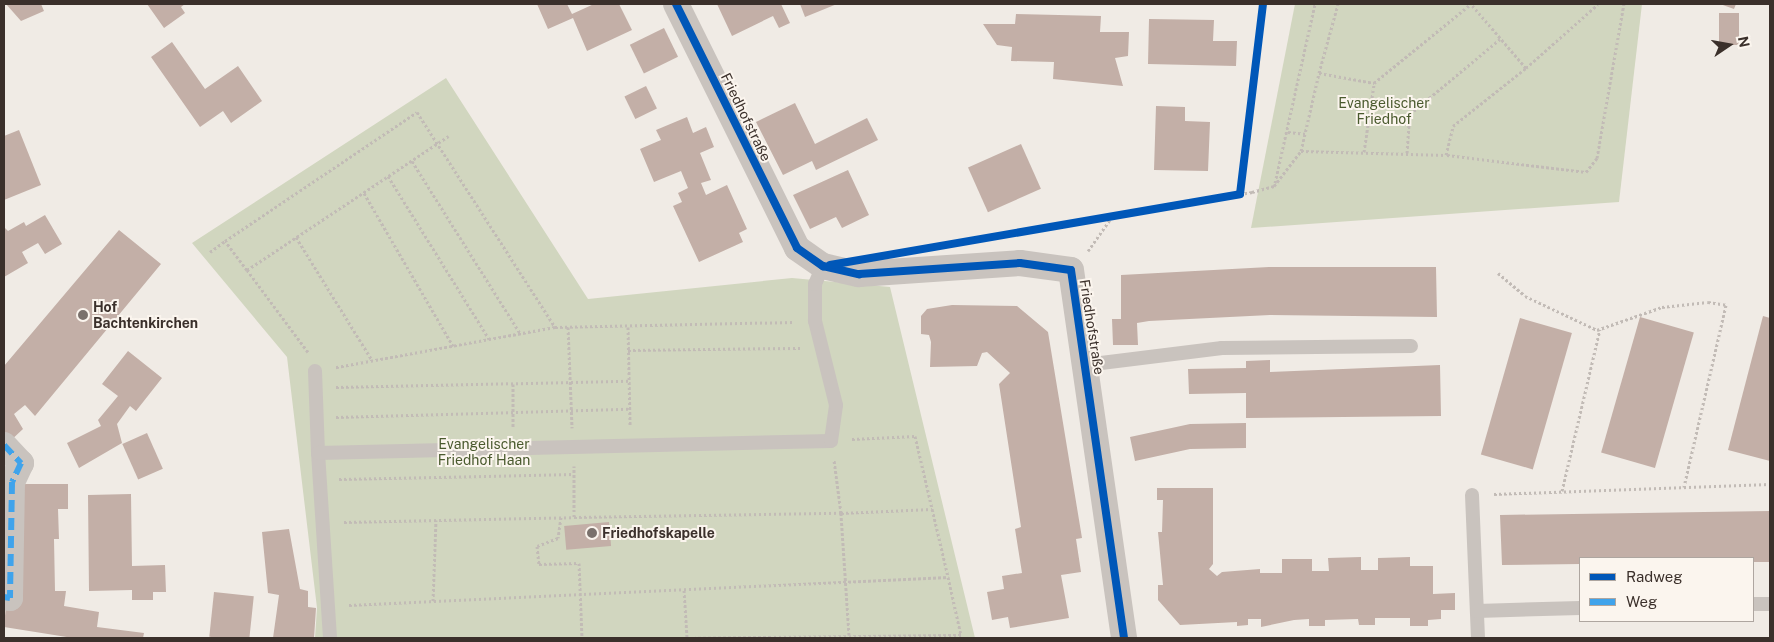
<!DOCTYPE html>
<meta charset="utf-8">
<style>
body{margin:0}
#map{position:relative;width:1774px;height:642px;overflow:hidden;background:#f0ebe5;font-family:"Public Sans",sans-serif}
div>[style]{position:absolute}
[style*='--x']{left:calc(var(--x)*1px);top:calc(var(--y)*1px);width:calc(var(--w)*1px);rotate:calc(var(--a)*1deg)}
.green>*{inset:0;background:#d1d6bf}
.building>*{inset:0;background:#c3afa7;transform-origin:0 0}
.path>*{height:3px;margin-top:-1.5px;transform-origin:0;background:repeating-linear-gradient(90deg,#c2bbb6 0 2.5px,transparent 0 5px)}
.lane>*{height:14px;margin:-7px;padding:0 7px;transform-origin:7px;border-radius:7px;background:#c9c3be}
.street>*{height:26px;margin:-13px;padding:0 13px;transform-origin:13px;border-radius:13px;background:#c9c3be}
.quiet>*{height:6px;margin-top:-3px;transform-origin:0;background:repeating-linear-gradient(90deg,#3fa3eb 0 12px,transparent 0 18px)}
.cycleway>*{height:8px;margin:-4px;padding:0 4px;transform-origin:4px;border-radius:4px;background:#0057b8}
.dots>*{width:14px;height:14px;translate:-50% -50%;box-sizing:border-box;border:2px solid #fbf5ee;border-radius:50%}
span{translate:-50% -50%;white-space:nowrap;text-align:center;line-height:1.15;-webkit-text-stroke:4px #fbf5ee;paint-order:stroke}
.park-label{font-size:14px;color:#4a5a2e}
.street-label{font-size:14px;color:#3b302b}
.poi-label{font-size:14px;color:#3b302b;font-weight:700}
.left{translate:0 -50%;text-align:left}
.frame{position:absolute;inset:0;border:5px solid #3b302b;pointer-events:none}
.legend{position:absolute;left:1579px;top:557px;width:175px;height:65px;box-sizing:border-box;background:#fbf5ee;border:1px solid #aea6a0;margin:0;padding:6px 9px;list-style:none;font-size:15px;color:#3b302b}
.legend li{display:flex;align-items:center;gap:10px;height:25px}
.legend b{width:25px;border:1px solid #aea6a0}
.north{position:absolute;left:1704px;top:20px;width:50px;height:50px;-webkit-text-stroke:4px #fbf5ee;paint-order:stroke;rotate:78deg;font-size:14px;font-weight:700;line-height:20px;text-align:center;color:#3b302b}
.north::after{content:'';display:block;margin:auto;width:18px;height:22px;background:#3b302b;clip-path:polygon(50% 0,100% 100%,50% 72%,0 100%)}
</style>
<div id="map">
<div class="green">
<i style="clip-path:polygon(1295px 4px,1642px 4px,1619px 202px,1251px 228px)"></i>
<i style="clip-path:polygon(446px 78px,588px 299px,792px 278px,890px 287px,975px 638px,315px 638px,317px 608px,287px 357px,192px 243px)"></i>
</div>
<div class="building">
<i style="clip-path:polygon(6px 4px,41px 4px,44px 11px,21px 21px)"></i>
<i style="clip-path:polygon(147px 4px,185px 4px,181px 7px,185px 13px,164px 28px)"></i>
<i style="clip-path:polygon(537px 4px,567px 4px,572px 14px,594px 4px,619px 4px,632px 30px,587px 51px,573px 18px,548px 29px)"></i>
<i style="clip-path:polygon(717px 4px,781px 4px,790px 23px,779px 28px,773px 16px,732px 36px)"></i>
<i style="clip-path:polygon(800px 4px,837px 4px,805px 17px)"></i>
<i style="clip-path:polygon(1720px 4px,1736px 4px,1734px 9px)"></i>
<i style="left:1719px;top:13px;width:20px;height:32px"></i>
<i style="clip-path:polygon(1016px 14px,1101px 16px,1100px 32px,1129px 32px,1128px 56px,1115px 58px,1123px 86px,1053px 79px,1054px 62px,1011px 61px,1012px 47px,997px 45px,983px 24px,1015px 24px)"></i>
<i style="clip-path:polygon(1149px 19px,1214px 20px,1213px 41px,1237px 41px,1236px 66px,1148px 64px)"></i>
<i style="left:664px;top:28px;width:32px;height:38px;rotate:64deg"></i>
<i style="clip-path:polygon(172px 42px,205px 89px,238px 66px,262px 101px,231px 123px,223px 111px,200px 127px,151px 57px)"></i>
<i style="left:646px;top:86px;width:25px;height:24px;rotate:64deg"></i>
<i style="clip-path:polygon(795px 103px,815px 144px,867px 118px,878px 140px,816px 170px,812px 161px,783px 175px,756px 122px)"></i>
<i style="clip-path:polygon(1156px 106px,1185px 107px,1185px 121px,1210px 122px,1208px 171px,1154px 170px)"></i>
<i style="clip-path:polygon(687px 117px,693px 133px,706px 127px,714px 147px,700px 153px,711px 180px,701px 183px,706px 195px,727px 185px,747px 229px,739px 233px,743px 242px,699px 262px,673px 206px,682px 202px,678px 193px,688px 188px,681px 171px,654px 182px,640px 149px,661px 140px,656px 130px)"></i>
<i style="clip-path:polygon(19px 130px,41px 185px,4px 200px,4px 136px)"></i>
<i style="left:1021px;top:144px;width:49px;height:58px;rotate:66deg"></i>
<i style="clip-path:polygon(848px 170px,869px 215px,842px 228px,836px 217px,810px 229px,793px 195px)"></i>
<i style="clip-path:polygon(45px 215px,62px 244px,45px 254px,38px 243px,22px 252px,28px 263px,4px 277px,4px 227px,8px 231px,24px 222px,26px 226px)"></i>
<i style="clip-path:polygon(119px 230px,161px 264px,35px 416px,25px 405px,14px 414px,23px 429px,8px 443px,4px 439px,4px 366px)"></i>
<i style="clip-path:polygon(1269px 267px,1436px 267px,1437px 317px,1270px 315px,1149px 321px,1137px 323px,1138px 345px,1113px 345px,1112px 319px,1121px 319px,1121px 275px)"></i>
<i style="clip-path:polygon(952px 305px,1017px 306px,1048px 332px,1082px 538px,1076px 539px,1081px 572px,1061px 575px,1069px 618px,1010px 628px,1008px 617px,992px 620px,987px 592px,1004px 589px,1002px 576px,1022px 573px,1015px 529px,1021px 527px,999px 384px,1010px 373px,987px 352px,982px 353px,977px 366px,930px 367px,931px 342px,929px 335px,921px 334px,921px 316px,927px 309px)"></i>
<i style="clip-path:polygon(1763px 316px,1770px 318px,1770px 461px,1728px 450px)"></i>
<i style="left:1640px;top:317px;width:56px;height:141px;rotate:16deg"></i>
<i style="left:1520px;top:318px;width:54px;height:142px;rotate:16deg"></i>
<i style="clip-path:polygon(128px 351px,162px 378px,136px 411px,130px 406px,117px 424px,122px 443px,79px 468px,67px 443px,101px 426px,98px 420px,118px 396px,102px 384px)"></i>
<i style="clip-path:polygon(1270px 360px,1270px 372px,1440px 365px,1441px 416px,1246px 418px,1246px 393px,1189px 394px,1188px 369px,1246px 368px,1246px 361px)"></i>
<i style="clip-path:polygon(1246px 423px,1246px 448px,1190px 449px,1135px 461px,1130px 437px,1190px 424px)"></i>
<i style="left:147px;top:433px;width:39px;height:27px;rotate:66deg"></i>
<i style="clip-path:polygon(17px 484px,68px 484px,68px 509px,58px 509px,59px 539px,54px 539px,55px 591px,66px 591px,64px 606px,99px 612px,97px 627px,144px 633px,143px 638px,73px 638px,4px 627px)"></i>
<i style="clip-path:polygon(1157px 488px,1213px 488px,1213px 564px,1209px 569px,1217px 576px,1222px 572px,1260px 569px,1260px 573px,1282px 573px,1282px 559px,1312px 559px,1312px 571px,1329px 571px,1328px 558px,1361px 557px,1361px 570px,1378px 570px,1378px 558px,1410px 557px,1410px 566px,1433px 566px,1433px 594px,1455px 593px,1455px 610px,1441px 610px,1441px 619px,1428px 620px,1428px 626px,1410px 626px,1410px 618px,1375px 618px,1375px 625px,1359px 625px,1358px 619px,1325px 620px,1325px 626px,1309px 626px,1309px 619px,1294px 620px,1261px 627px,1261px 619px,1248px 619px,1248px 625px,1237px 626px,1237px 622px,1180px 625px,1158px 600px,1158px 585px,1163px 585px,1158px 532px,1162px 532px,1163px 500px,1157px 500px)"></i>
<i style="clip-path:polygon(131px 494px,132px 566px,165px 565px,166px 592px,153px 592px,153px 600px,132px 600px,132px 590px,89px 591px,88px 495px)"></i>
<i style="clip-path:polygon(1770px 511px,1770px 562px,1753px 562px,1753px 558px,1580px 558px,1580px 564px,1502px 565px,1500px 515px)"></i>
<i style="left:609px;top:522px;width:24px;height:45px;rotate:85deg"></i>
<i style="clip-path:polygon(289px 529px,300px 589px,308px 591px,308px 607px,316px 608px,314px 638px,273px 638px,279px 595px,268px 593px,262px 532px)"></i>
<i style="left:214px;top:592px;width:40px;height:45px;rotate:6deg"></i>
</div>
<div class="path">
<i style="--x:1526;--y:68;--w:96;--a:-41.6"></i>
<i style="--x:1319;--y:73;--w:72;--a:-74.6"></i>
<i style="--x:1288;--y:132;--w:19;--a:6"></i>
<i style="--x:1301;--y:151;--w:80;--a:-77"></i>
<i style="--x:1319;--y:73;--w:56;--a:10.3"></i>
<i style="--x:1374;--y:83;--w:125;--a:-39.2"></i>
<i style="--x:1364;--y:152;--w:69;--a:-81.6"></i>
<i style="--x:1407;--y:153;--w:39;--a:-86"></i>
<i style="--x:1410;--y:114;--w:117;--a:-39.8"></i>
<i style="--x:1447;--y:155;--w:140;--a:7"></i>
<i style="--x:1586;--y:172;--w:18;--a:-52"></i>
<i style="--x:1597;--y:158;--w:156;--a:-80.1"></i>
<i style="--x:412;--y:161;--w:203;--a:57.9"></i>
<i style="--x:388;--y:176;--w:192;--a:58.2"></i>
<i style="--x:1275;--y:183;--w:183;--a:-77.4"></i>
<i style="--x:364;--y:193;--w:177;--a:59.8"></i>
<i style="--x:1240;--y:194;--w:191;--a:-83.1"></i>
<i style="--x:993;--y:235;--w:263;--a:-9.4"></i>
<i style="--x:1252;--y:192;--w:23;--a:-15"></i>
<i style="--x:1274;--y:186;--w:44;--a:-52.4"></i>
<i style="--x:1301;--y:151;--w:145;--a:1.6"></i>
<i style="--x:1446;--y:155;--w:30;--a:-76"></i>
<i style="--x:1453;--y:126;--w:93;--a:-38.5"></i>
<i style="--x:1526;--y:68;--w:84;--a:-130.7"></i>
<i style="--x:296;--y:237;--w:145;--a:58.3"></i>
<i style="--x:1088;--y:251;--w:45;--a:-54.9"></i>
<i style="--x:210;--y:252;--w:19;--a:-36"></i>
<i style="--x:247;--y:270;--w:36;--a:-127"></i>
<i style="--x:225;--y:241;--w:231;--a:-33.9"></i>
<i style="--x:417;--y:112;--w:255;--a:57.3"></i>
<i style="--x:555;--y:327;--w:223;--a:169.6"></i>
<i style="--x:1498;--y:273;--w:35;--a:40"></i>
<i style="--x:1525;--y:296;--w:80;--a:25.3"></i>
<i style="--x:1597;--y:330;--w:69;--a:-19.5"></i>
<i style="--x:1662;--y:307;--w:46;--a:-6.2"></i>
<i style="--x:1708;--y:302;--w:18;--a:9"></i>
<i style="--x:1726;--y:305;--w:187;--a:103"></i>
<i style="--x:555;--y:327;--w:239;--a:-1.2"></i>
<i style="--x:568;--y:327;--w:101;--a:87.7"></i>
<i style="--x:628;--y:327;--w:98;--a:88.8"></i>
<i style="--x:628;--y:350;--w:172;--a:-0.7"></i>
<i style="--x:308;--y:352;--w:102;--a:-126.6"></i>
<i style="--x:247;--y:270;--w:242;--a:-33.6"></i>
<i style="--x:513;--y:384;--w:44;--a:90"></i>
<i style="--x:336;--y:387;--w:293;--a:-1.2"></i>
<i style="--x:336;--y:417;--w:293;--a:-1.6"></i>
<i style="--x:852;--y:439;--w:63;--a:-2.7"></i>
<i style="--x:915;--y:436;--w:145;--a:76.8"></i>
<i style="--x:339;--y:479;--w:235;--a:-1.2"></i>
<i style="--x:1562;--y:491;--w:166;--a:-76.8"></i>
<i style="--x:1494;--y:494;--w:276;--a:-2.1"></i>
<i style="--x:561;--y:517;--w:21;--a:98"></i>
<i style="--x:558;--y:538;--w:22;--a:159"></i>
<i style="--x:537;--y:546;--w:18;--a:84"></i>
<i style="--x:539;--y:564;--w:40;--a:-1.4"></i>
<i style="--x:579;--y:563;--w:75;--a:87.7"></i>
<i style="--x:574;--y:517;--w:267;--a:-0.9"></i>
<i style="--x:841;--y:513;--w:53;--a:-97.5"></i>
<i style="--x:344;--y:522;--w:230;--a:-1.2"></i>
<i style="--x:574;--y:517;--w:51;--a:-90"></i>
<i style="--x:684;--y:590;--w:48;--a:86.4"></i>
<i style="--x:433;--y:601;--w:81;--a:-87.9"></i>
<i style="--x:349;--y:605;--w:600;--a:-2.68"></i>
<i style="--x:948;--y:577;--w:59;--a:77.4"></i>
<i style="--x:961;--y:635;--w:266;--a:179.4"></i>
<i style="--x:849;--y:635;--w:122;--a:-93.8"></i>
<i style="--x:841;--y:513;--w:91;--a:-2.5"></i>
</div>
<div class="lane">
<i style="--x:1085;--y:365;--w:138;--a:-7.1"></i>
<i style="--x:1222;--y:348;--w:189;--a:-0.6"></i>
<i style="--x:315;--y:371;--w:82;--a:87.9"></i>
<i style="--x:1472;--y:495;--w:143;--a:87.6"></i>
<i style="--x:1753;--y:604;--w:17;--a:0"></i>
<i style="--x:1477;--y:611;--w:103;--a:-1.7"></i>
<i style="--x:330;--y:638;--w:185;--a:-93.7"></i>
<i style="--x:318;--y:453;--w:513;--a:-1.34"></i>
<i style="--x:831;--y:441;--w:36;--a:-82"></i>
<i style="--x:836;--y:405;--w:87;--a:-104"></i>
<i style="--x:815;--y:321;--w:37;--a:-90"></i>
<i style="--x:815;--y:284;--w:20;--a:-66"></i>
</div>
<div class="street">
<i style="--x:676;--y:4;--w:272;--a:63.6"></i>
<i style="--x:797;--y:248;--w:32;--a:35"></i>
<i style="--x:823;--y:266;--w:37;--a:13"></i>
<i style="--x:859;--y:274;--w:161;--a:-3.9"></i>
<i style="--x:1020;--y:263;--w:51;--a:7.8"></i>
<i style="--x:1071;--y:270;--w:372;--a:81.8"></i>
<i style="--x:4;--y:445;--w:25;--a:47"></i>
<i style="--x:21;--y:463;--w:21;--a:115"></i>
<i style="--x:12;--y:482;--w:116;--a:91"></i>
<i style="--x:10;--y:598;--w:6;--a:-171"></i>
</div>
<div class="quiet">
<i style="--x:4;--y:445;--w:25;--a:47"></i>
<i style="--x:21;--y:463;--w:21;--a:115"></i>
<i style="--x:12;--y:482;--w:116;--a:91"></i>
<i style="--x:10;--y:598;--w:6;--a:-171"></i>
</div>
<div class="cycleway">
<i style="--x:676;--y:4;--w:272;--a:63.6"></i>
<i style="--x:797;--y:248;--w:32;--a:35"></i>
<i style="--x:823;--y:266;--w:37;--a:13"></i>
<i style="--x:859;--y:274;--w:161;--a:-3.9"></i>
<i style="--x:1020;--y:263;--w:51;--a:7.8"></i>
<i style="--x:1071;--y:270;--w:372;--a:81.8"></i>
<i style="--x:830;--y:265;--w:416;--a:-9.8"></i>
<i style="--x:1240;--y:194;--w:191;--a:-83.1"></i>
</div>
<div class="dots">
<i style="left:83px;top:315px;background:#7a716c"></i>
<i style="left:592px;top:533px;background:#7a716c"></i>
</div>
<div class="park-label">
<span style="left:1384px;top:111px">Evangelischer<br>Friedhof</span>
<span style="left:484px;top:452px">Evangelischer<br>Friedhof Haan</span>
</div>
<div class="street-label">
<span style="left:746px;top:117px;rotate:64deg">Friedhofstraße</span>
<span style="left:1092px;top:327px;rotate:81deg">Friedhofstraße</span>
</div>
<div class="poi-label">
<span class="left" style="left:93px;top:315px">Hof<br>Bachtenkirchen</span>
<span class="left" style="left:602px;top:533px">Friedhofskapelle</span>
</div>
<div class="frame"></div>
<ul class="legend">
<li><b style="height:6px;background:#0057b8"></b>Radweg</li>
<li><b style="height:6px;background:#3fa3eb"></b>Weg</li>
</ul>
<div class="north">N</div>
</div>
